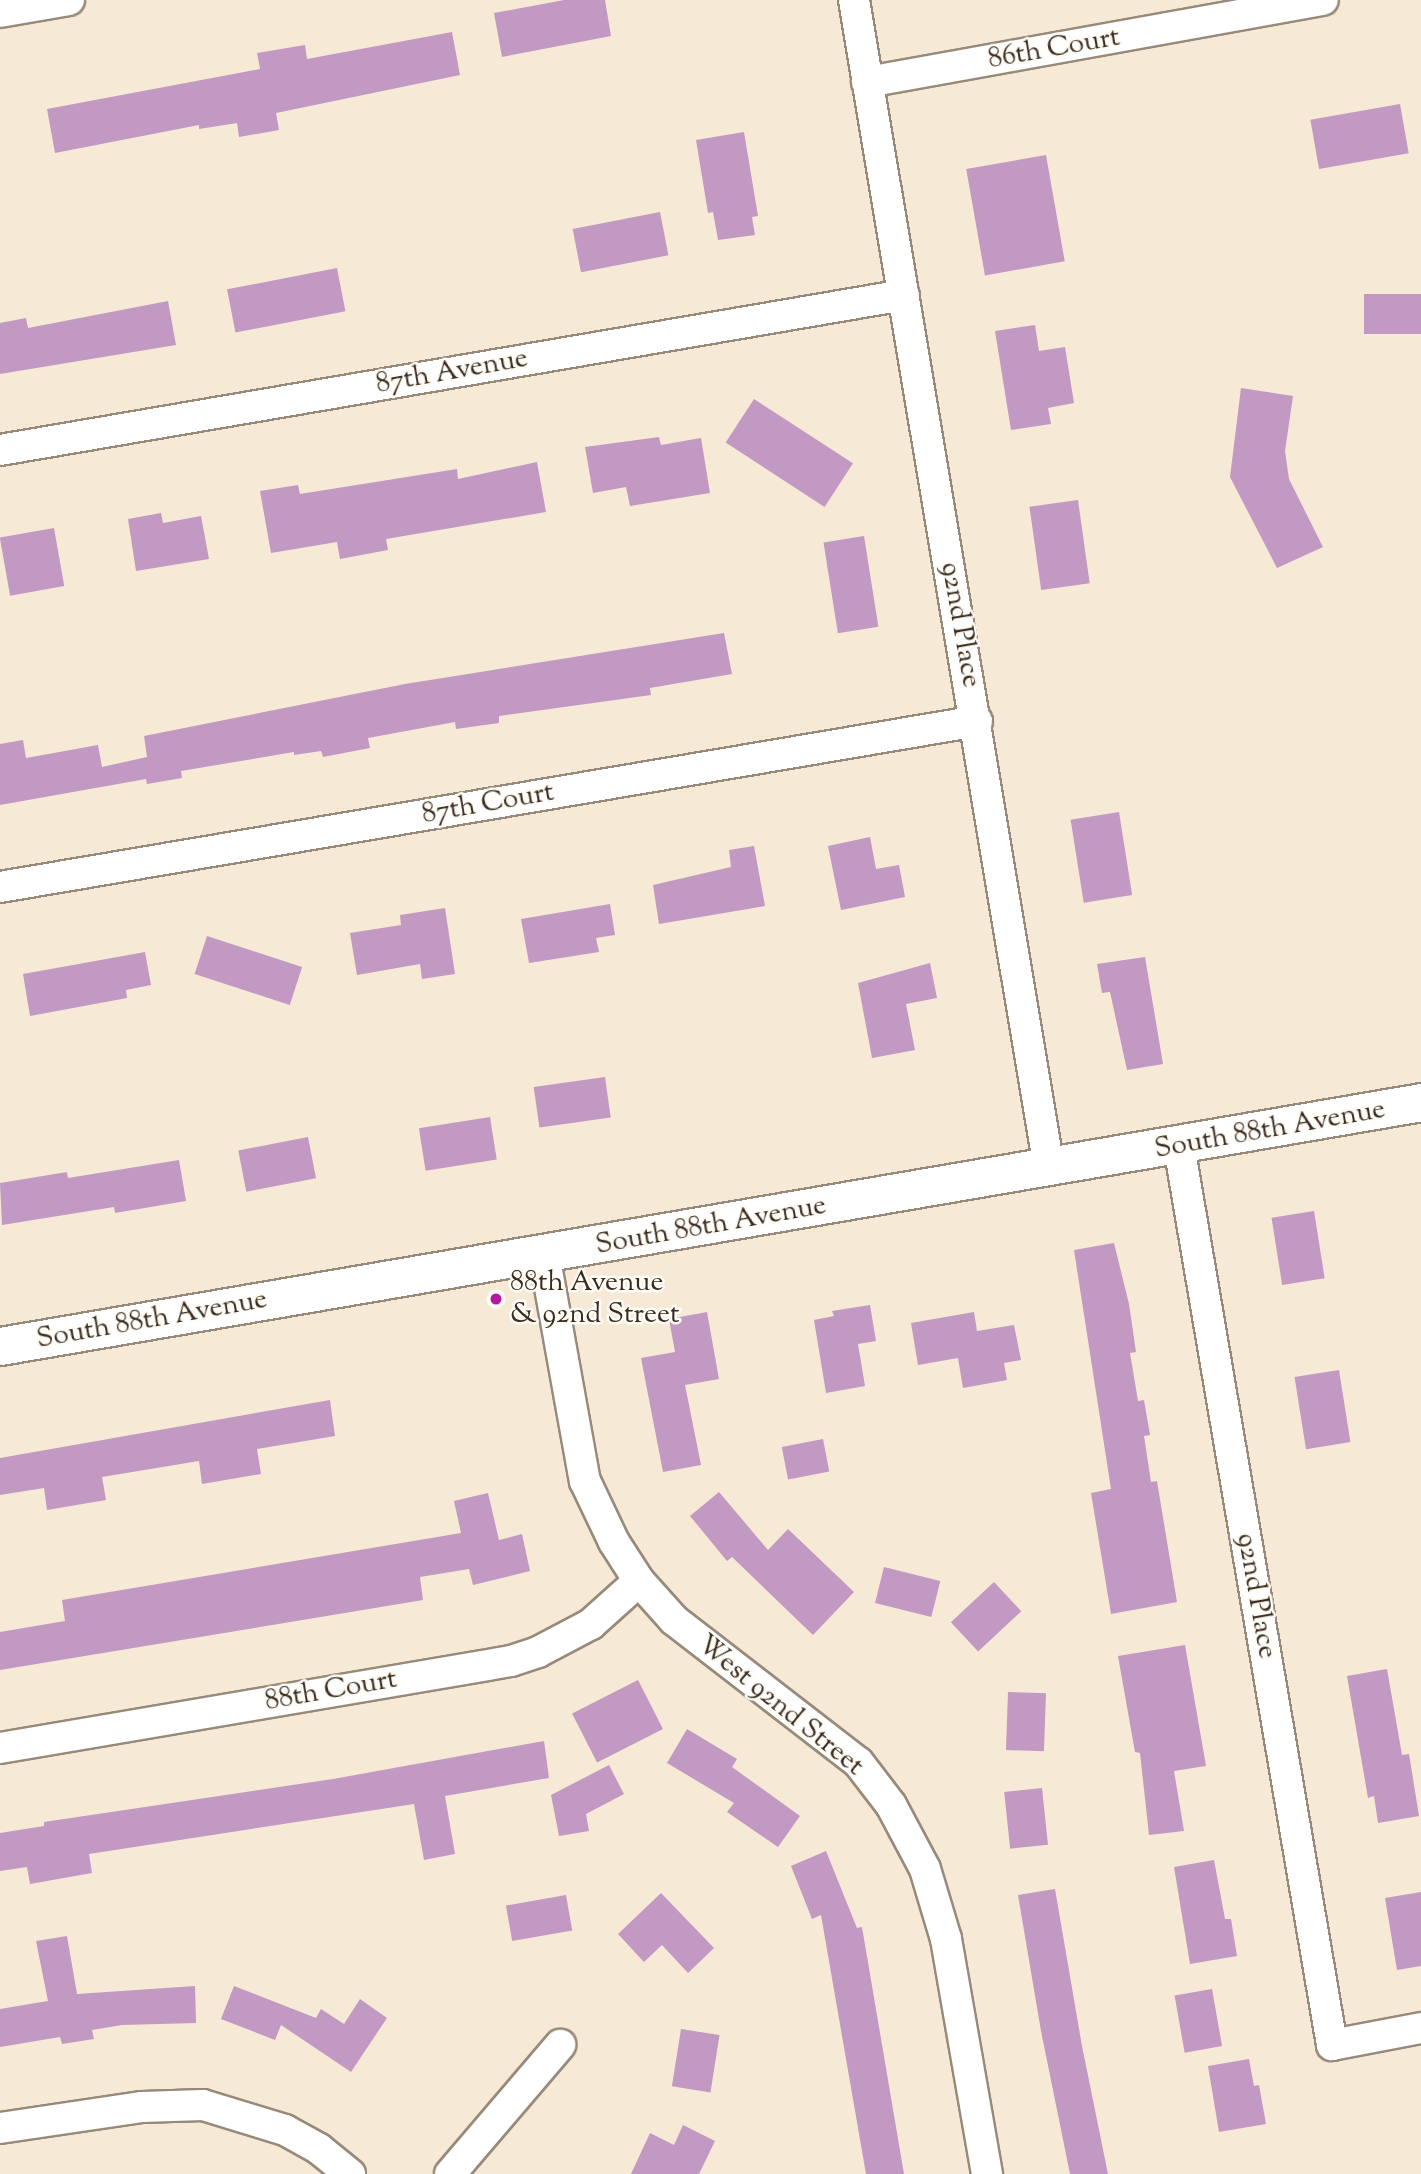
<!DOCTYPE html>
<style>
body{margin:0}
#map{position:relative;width:1421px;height:2174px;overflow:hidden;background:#f6e9d5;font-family:"Sorts Mill Goudy",serif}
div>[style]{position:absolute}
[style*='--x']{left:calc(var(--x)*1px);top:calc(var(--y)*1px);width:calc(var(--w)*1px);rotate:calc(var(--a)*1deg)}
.building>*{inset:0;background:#c299c2;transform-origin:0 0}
.roads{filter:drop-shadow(2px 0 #988a7a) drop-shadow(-2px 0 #988a7a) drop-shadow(0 2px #988a7a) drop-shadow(0 -2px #988a7a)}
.minor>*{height:30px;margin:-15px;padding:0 15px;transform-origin:15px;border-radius:15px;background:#fff}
.tertiary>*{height:37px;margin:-18.5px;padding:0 18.5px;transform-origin:18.5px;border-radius:18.5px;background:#fff}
.dots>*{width:19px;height:19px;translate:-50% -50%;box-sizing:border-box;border:4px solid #fdfcf7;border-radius:50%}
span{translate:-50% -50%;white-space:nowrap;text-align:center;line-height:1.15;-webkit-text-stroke:5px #fdfcf7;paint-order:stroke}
.street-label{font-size:28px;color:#3b2a1e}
.poi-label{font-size:28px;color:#3b2a1e}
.left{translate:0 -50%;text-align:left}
</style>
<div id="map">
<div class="building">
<i style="clip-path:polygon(564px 0,605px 0,611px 36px,502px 57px,494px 13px)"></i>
<i style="clip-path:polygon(452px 32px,460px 75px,276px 113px,279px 130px,239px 137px,237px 123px,199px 129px,199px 125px,55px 153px,47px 109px,260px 69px,257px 53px,305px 45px,307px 59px)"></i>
<i style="left:1400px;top:104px;width:50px;height:91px;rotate:80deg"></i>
<i style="clip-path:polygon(744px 132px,758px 216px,752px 217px,755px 235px,718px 240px,713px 212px,708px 213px,696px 140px)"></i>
<i style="left:1046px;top:155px;width:108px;height:81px;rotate:80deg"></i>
<i style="left:660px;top:212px;width:44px;height:89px;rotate:79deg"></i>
<i style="left:337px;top:268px;width:44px;height:112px;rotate:79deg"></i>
<i style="left:1421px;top:294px;width:40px;height:57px;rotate:90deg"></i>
<i style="clip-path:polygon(168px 301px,176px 345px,0 374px,0 323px,26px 318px,28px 328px)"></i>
<i style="clip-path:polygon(1035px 325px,1039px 351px,1065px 347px,1074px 403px,1048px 408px,1051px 424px,1011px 430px,995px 331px)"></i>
<i style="clip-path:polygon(1241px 388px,1293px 396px,1285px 451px,1289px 479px,1323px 547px,1277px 568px,1230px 477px)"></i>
<i style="left:754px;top:399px;width:118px;height:52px;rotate:33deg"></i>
<i style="clip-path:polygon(659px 437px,661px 445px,701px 438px,710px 493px,630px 506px,626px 487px,593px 493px,585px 447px)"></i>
<i style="clip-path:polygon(537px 462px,546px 512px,386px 539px,388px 550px,340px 559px,337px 542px,271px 553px,260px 491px,298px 485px,300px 494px,457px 469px,458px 479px)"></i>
<i style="left:1078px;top:500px;width:84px;height:49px;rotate:82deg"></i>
<i style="clip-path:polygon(161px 513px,163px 523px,201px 516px,209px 559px,136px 571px,128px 519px)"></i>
<i style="left:54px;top:528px;width:59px;height:55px;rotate:80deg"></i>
<i style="left:864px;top:536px;width:92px;height:41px;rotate:81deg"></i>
<i style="clip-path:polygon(724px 633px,732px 674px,650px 688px,651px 695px,499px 716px,499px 723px,456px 729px,455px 722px,368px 738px,370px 748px,323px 757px,321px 751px,294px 755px,294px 752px,181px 771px,182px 778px,147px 784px,146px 779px,0 805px,0 744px,23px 740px,26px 758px,98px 745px,102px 767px,147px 757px,144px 736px,405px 684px)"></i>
<i style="left:1119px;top:812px;width:84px;height:49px;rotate:81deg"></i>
<i style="clip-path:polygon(870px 837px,876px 869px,899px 865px,905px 897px,841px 910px,828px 846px)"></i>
<i style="clip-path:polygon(754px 846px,765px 906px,659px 924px,653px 885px,731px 867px,729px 850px)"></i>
<i style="clip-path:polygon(610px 904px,615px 935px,596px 938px,599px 952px,529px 963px,521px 919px)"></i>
<i style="clip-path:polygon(445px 908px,455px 974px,422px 979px,420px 964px,357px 975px,350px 933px,401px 925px,400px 915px)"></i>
<i style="left:207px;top:936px;width:100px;height:40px;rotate:18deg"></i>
<i style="clip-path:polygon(145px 952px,151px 985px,126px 990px,127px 998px,30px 1016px,23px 974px)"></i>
<i style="clip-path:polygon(1145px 957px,1163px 1064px,1127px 1070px,1110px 992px,1102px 993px,1097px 964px)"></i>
<i style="clip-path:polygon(930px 963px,937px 998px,906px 1004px,915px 1050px,872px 1058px,858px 983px)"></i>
<i style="left:605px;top:1077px;width:41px;height:72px;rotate:82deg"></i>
<i style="left:490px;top:1117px;width:43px;height:72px;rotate:81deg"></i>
<i style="left:308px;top:1137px;width:42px;height:71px;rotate:79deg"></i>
<i style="clip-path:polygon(179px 1160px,186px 1201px,115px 1213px,114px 1207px,2px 1225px,0 1183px,67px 1172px,68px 1178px)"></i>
<i style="left:1314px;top:1211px;width:68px;height:43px;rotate:81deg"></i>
<i style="clip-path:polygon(1114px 1243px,1129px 1304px,1136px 1352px,1130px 1353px,1138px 1401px,1144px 1400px,1150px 1435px,1144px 1436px,1151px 1482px,1157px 1481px,1177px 1602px,1111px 1614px,1091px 1493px,1111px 1489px,1074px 1250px)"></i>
<i style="clip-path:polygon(870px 1305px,876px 1341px,858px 1344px,865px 1386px,826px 1393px,814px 1320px,834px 1316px,832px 1311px)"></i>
<i style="clip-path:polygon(707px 1312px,719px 1379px,685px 1385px,701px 1465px,663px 1472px,641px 1358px,675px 1352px,669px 1319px)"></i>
<i style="clip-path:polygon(974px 1312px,977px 1331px,1014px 1325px,1021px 1360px,1004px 1363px,1007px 1380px,963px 1388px,958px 1358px,918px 1365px,911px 1323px)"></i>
<i style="left:1339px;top:1370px;width:73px;height:45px;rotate:81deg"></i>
<i style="clip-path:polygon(330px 1400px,335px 1436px,257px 1449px,261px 1474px,202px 1484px,199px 1461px,102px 1477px,106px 1500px,47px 1510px,44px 1488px,0 1495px,0 1458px)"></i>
<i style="left:823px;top:1439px;width:33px;height:42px;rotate:79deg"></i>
<i style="clip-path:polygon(719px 1492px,768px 1550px,788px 1529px,854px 1592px,813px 1635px,732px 1557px,727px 1561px,690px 1516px)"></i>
<i style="clip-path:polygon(488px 1493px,499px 1540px,522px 1534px,530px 1571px,473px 1585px,469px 1569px,420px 1577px,423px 1600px,0 1670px,0 1632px,65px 1621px,62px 1600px,461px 1533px,454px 1501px)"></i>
<i style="left:884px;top:1567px;width:58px;height:37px;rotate:14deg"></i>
<i style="left:994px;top:1582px;width:40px;height:59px;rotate:47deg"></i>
<i style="clip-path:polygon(1185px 1645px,1206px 1766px,1174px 1771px,1184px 1831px,1149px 1835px,1140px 1753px,1135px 1752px,1118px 1656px)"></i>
<i style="clip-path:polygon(1387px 1669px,1402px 1755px,1409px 1754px,1419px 1816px,1378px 1823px,1374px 1796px,1368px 1798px,1347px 1676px)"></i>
<i style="left:638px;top:1680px;width:55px;height:74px;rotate:63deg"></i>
<i style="left:1008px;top:1692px;width:38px;height:58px;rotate:2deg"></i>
<i style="clip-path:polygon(687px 1729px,737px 1759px,732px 1767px,800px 1816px,778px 1847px,727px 1812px,734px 1803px,667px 1763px)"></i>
<i style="clip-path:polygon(544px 1741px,549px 1778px,445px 1796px,455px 1854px,424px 1860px,414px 1804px,89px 1854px,92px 1873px,30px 1884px,27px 1867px,0 1871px,0 1833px,44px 1826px,44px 1822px,333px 1779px)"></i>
<i style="clip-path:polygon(609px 1765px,624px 1794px,586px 1814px,589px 1831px,559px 1836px,551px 1795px)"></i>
<i style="left:1042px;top:1788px;width:57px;height:38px;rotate:84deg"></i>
<i style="clip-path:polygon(826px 1851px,857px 1928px,862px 1927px,904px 2174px,866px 2174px,821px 1915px,812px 1919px,791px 1866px)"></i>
<i style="clip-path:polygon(1214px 1860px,1225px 1919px,1231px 1919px,1237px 1956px,1190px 1964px,1174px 1867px)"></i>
<i style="clip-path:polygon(1055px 1889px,1082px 2046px,1108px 2174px,1070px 2174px,1041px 2031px,1018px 1895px)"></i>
<i style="clip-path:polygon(1421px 1892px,1421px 1966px,1397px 1970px,1385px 1898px)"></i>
<i style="clip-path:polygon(661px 1893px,714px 1948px,688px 1973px,662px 1945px,644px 1962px,618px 1934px)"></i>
<i style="left:566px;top:1895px;width:36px;height:61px;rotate:80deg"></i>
<i style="clip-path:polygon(67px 1936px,77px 1994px,195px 1986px,196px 2023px,122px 2025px,92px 2030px,94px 2039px,62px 2044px,60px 2037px,0 2047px,0 2009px,48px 2001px,36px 1941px)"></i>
<i style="clip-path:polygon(234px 1986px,316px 2018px,321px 2009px,344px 2024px,360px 1999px,387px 2018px,351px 2072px,281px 2025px,275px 2040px,221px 2019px)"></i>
<i style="left:1212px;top:1989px;width:58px;height:38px;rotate:80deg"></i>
<i style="left:681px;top:2029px;width:39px;height:58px;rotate:9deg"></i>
<i style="clip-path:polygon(1249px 2059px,1254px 2086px,1259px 2085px,1266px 2124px,1219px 2132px,1208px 2066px)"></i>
<i style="clip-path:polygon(683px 2125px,715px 2141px,699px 2174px,631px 2174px,650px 2133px,674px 2145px)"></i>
</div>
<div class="roads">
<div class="minor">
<i style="--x:854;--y:0;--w:1184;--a:80.52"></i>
<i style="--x:0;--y:12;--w:70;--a:-9.9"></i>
<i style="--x:867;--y:82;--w:463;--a:-10.2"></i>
<i style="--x:0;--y:450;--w:917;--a:-9.73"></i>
<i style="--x:0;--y:887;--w:991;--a:-9.64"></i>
<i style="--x:1179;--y:1146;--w:912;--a:80.34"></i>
<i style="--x:1332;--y:2045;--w:91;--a:-10.8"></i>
<i style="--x:544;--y:1254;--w:231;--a:79.8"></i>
<i style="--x:585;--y:1481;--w:68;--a:64.6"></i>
<i style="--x:614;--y:1542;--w:46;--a:57.3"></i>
<i style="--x:639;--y:1581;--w:52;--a:48.1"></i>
<i style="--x:674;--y:1620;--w:232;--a:37.7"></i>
<i style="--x:858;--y:1762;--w:54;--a:52.5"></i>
<i style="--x:891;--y:1805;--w:72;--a:62"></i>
<i style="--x:925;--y:1869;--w:73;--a:73.3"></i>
<i style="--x:946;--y:1939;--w:239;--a:80.1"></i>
<i style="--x:0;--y:1748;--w:518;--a:-9.66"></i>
<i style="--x:511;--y:1661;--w:28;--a:-18"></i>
<i style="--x:538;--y:1652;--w:60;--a:-27.8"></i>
<i style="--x:591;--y:1624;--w:64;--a:-41.9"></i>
<i style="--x:0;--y:2128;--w:144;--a:-8.4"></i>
<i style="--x:142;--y:2107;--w:61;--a:-1.9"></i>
<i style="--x:203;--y:2105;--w:86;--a:17"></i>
<i style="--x:285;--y:2130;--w:39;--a:29"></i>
<i style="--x:319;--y:2149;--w:40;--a:39"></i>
<i style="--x:450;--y:2174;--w:170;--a:-49.5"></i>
</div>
<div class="tertiary">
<i style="--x:0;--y:1346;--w:1442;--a:-9.74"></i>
</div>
</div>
<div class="dots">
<i style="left:496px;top:1299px;background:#b5179e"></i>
</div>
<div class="street-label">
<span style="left:1054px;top:49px;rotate:-10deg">86th Court</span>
<span style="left:452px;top:372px;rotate:-10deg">87th Avenue</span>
<span style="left:960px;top:625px;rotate:80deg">92nd Place</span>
<span style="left:488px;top:804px;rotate:-10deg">87th Court</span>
<span style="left:1270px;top:1130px;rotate:-10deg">South 88th Avenue</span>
<span style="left:711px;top:1226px;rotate:-10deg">South 88th Avenue</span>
<span style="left:152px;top:1320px;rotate:-10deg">South 88th Avenue</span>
<span style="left:1256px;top:1596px;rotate:80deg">92nd Place</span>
<span style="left:331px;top:1691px;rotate:-10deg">88th Court</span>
<span style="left:780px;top:1706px;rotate:39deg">West 92nd Street</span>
</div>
<div class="poi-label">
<span class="left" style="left:510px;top:1299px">88th Avenue<br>&amp; 92nd Street</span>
</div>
</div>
